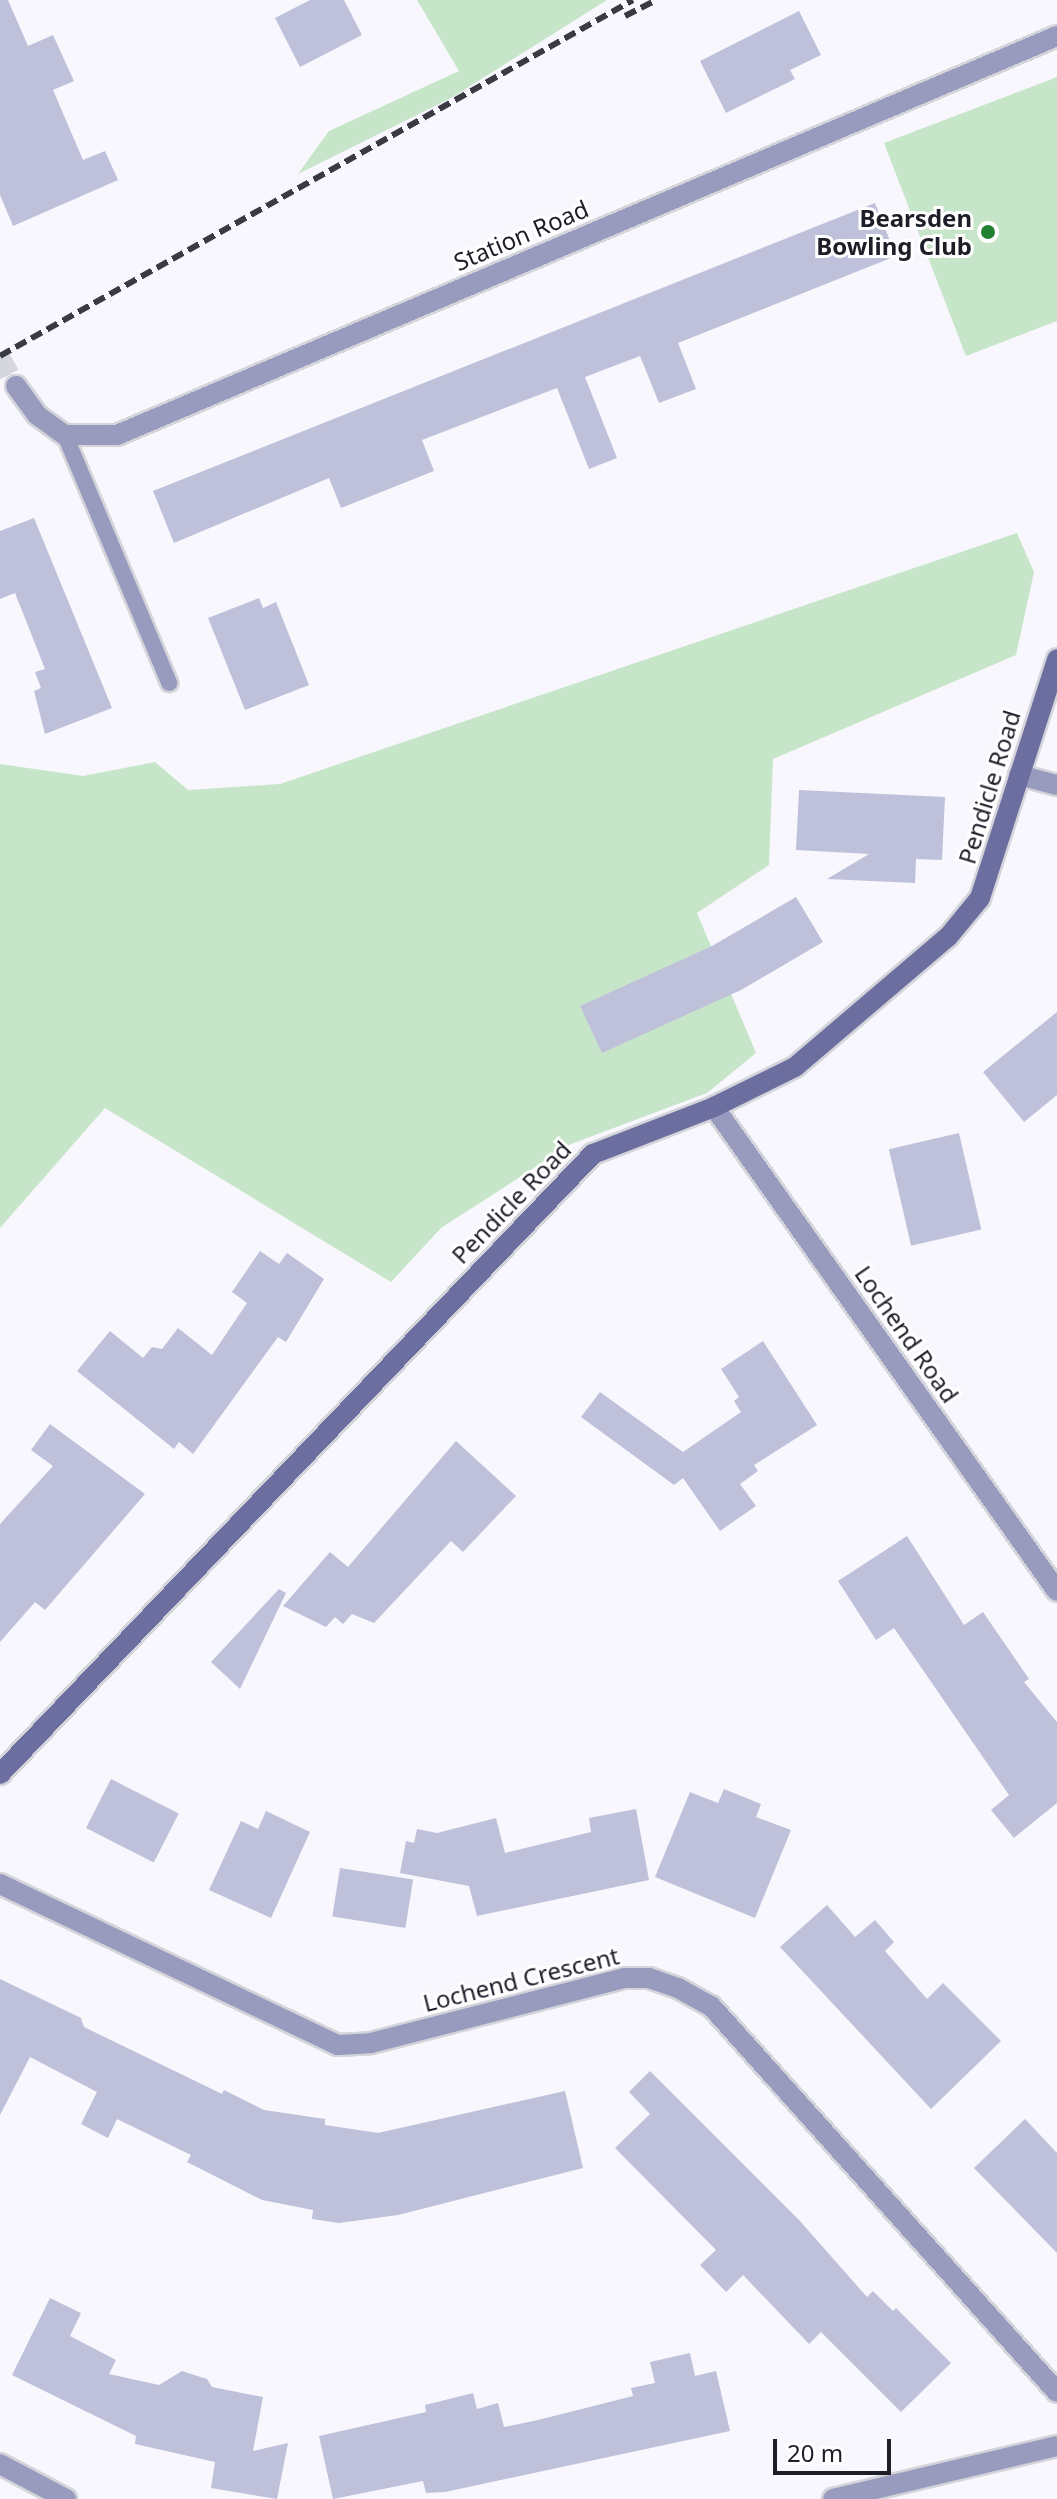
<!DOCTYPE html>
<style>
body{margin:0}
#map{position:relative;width:1057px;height:2499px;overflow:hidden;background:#f7f7fd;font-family:"Noto Sans",sans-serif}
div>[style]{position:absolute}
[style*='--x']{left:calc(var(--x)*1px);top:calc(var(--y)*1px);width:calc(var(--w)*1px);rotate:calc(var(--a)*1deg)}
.green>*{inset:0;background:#c7e5c8}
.building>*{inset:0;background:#bfc1db;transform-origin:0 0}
.street-tunnel>*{height:20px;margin-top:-10px;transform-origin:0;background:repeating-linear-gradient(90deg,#d6d6dd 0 20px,transparent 0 30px)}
.roads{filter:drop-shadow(2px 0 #d4d4db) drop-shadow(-2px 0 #d4d4db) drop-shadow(0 2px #d4d4db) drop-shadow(0 -2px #d4d4db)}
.lane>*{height:16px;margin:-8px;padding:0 8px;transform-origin:8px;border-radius:8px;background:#989bbd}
.street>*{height:20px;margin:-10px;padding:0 10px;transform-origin:10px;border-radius:10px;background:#989bbd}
.secondary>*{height:20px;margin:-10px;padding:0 10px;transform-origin:10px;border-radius:10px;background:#6c6e9f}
.rail>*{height:6px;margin-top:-3px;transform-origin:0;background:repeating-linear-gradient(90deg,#393a44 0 12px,transparent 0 18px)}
.dots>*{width:22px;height:22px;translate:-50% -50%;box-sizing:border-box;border:4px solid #fff;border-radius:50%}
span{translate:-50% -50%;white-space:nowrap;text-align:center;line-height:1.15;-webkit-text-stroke:6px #fff;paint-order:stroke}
.poi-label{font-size:24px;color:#1d1e28;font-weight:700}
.right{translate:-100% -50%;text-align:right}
.street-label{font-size:24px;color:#1d1e28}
.scale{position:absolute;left:773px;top:2439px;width:118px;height:36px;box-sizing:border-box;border:4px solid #1d1e28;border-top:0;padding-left:10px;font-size:24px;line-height:28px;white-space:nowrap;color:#1d1e28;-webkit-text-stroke:6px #fff;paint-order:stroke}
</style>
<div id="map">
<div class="green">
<i style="clip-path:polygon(417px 0,607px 0,451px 98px,298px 174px,329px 131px,459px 71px)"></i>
<i style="clip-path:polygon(1057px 77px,1057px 321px,966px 356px,884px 143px)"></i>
<i style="clip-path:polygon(1017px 533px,1034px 572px,1016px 655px,773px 759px,769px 865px,697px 913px,756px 1053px,707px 1093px,571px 1144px,441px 1228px,391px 1282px,105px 1108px,0 1228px,0 764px,83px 776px,155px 762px,188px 790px,280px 784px)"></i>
</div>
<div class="building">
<i style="clip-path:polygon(0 0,8px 0,28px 46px,53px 35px,74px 81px,53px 90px,83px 160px,105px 151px,118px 180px,13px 226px,0 195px)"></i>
<i style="clip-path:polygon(310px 0,344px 0,362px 35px,300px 67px,275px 18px)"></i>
<i style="clip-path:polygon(799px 11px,821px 55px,790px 70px,795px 79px,726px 113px,700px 61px)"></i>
<i style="clip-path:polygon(875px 203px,896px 256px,678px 343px,696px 389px,659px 403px,640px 356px,585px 377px,617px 458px,589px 469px,557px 388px,422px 440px,434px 471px,341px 508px,329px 478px,174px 543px,153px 491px)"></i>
<i style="clip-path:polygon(34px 518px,112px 708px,45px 734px,34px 691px,41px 688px,35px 672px,45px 669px,15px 593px,0 599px,0 531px)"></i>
<i style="clip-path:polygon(259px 598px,263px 608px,276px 602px,309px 685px,245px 710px,208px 618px)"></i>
<i style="clip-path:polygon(799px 790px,945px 797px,942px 860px,916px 859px,915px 883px,827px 879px,869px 854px,796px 850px)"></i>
<i style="clip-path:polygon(796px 897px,823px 942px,741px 990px,602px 1053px,580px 1006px,712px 946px)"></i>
<i style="clip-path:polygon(1057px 1012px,1057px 1095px,1024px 1122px,983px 1072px)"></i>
<i style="left:959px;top:1133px;width:99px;height:72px;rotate:77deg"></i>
<i style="clip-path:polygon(260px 1251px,279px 1264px,287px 1253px,324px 1279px,286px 1342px,278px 1337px,193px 1454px,179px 1442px,174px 1449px,77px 1371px,110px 1331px,143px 1358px,152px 1347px,162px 1349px,178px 1328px,212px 1355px,247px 1303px,232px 1292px)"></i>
<i style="clip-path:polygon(763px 1341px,817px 1425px,754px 1465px,758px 1471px,740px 1484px,756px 1506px,720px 1531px,683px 1478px,674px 1485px,581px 1417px,600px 1392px,683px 1452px,741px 1412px,734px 1401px,739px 1397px,721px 1369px)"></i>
<i style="clip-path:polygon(50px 1424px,145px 1494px,45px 1610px,35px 1602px,0 1642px,0 1524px,53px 1466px,31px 1450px)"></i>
<i style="clip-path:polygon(456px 1441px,516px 1496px,463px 1552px,451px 1541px,374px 1623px,352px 1614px,343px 1624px,335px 1617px,326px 1627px,283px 1606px,330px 1552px,348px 1567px)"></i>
<i style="clip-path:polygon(907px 1536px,964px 1625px,983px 1612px,1029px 1679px,1024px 1682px,1057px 1722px,1057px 1803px,1014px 1838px,991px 1810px,1009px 1795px,894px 1628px,876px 1640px,838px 1581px)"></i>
<i style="clip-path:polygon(279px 1589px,286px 1593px,240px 1689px,211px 1662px)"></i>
<i style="left:111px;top:1779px;width:76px;height:55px;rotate:27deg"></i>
<i style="clip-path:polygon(724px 1789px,761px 1804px,756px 1817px,791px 1830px,755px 1918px,655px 1877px,690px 1792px,718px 1803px)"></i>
<i style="clip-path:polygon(636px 1809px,649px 1880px,477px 1916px,469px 1886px,400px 1873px,406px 1841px,414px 1843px,417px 1829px,437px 1833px,496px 1818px,505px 1853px,591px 1832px,589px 1818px)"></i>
<i style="clip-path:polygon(266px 1811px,310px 1832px,271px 1918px,209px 1890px,241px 1821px,258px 1829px)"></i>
<i style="left:340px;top:1868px;width:74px;height:49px;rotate:9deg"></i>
<i style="clip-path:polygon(827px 1905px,855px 1937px,875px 1920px,894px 1942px,885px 1951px,927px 1999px,943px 1983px,1001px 2041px,931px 2109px,780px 1947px)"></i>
<i style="clip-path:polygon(0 1979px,81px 2018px,84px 2027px,222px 2094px,224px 2090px,264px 2110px,325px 2119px,325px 2125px,378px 2133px,565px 2091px,583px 2168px,398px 2215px,339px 2223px,312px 2219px,313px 2210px,262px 2200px,187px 2162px,191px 2155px,117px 2119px,108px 2138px,81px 2124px,97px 2092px,30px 2057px,0 2115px)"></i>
<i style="clip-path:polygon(650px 2071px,799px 2220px,867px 2297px,873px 2291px,893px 2311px,896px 2308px,951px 2363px,901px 2412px,821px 2332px,809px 2344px,743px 2275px,726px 2292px,700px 2265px,716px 2250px,615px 2148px,650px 2114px,629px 2092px)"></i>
<i style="clip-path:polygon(1025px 2119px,1057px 2153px,1057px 2253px,974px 2168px)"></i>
<i style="clip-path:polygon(50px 2298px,81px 2313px,70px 2336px,116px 2360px,109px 2374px,159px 2385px,182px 2371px,207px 2379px,212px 2387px,263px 2397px,253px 2451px,288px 2443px,277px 2499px,211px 2488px,215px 2462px,135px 2444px,136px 2436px,12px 2375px)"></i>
<i style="clip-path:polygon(690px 2353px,695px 2376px,716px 2371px,730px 2431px,445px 2492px,426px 2493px,423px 2481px,333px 2499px,319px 2436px,426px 2412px,425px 2405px,473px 2393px,477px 2409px,498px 2403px,504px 2427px,538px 2420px,633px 2396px,631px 2388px,655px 2383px,650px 2362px)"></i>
</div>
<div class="street-tunnel">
<i style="--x:0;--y:357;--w:33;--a:61"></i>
</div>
<div class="roads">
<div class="lane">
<i style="--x:65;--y:435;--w:269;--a:67.2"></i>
</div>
<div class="street">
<i style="--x:16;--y:386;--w:36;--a:54"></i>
<i style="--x:37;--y:415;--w:34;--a:36"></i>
<i style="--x:65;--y:435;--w:52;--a:0"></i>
<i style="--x:117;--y:435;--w:1021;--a:-23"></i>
<i style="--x:1019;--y:775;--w:39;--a:15"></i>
<i style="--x:714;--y:1107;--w:593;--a:54.68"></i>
<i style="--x:0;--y:1884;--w:374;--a:25.5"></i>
<i style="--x:338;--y:2045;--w:33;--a:-3"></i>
<i style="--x:371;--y:2043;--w:261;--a:-14.4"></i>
<i style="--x:624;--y:1978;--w:25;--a:0"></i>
<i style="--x:649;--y:1978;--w:31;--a:19"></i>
<i style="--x:678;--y:1988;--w:38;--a:29"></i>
<i style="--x:711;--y:2006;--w:518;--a:48.13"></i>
<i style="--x:0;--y:2464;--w:75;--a:27.9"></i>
<i style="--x:833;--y:2499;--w:230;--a:-13.3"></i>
</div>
<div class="secondary">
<i style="--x:0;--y:1774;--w:858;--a:-46.28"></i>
<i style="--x:593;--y:1154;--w:130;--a:-21.2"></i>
<i style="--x:714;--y:1107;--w:90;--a:-26.3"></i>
<i style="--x:795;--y:1067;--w:201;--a:-40.4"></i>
<i style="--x:948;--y:937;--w:50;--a:-50.6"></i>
<i style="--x:980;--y:898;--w:251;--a:-72.1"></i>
</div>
</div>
<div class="rail">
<i style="--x:625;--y:16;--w:35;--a:-27"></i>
<i style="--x:0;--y:356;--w:726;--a:-29.35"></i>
</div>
<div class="dots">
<i style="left:988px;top:232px;background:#218133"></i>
</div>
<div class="poi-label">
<span class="right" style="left:972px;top:232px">Bearsden<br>Bowling Club</span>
</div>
<div class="street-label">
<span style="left:521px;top:235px;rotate:-23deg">Station Road</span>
<span style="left:989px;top:787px;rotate:-73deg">Pendicle Road</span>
<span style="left:511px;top:1202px;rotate:-46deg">Pendicle Road</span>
<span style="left:907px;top:1334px;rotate:55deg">Lochend Road</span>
<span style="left:521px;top:1979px;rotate:-14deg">Lochend Crescent</span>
</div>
<div class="scale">20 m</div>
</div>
